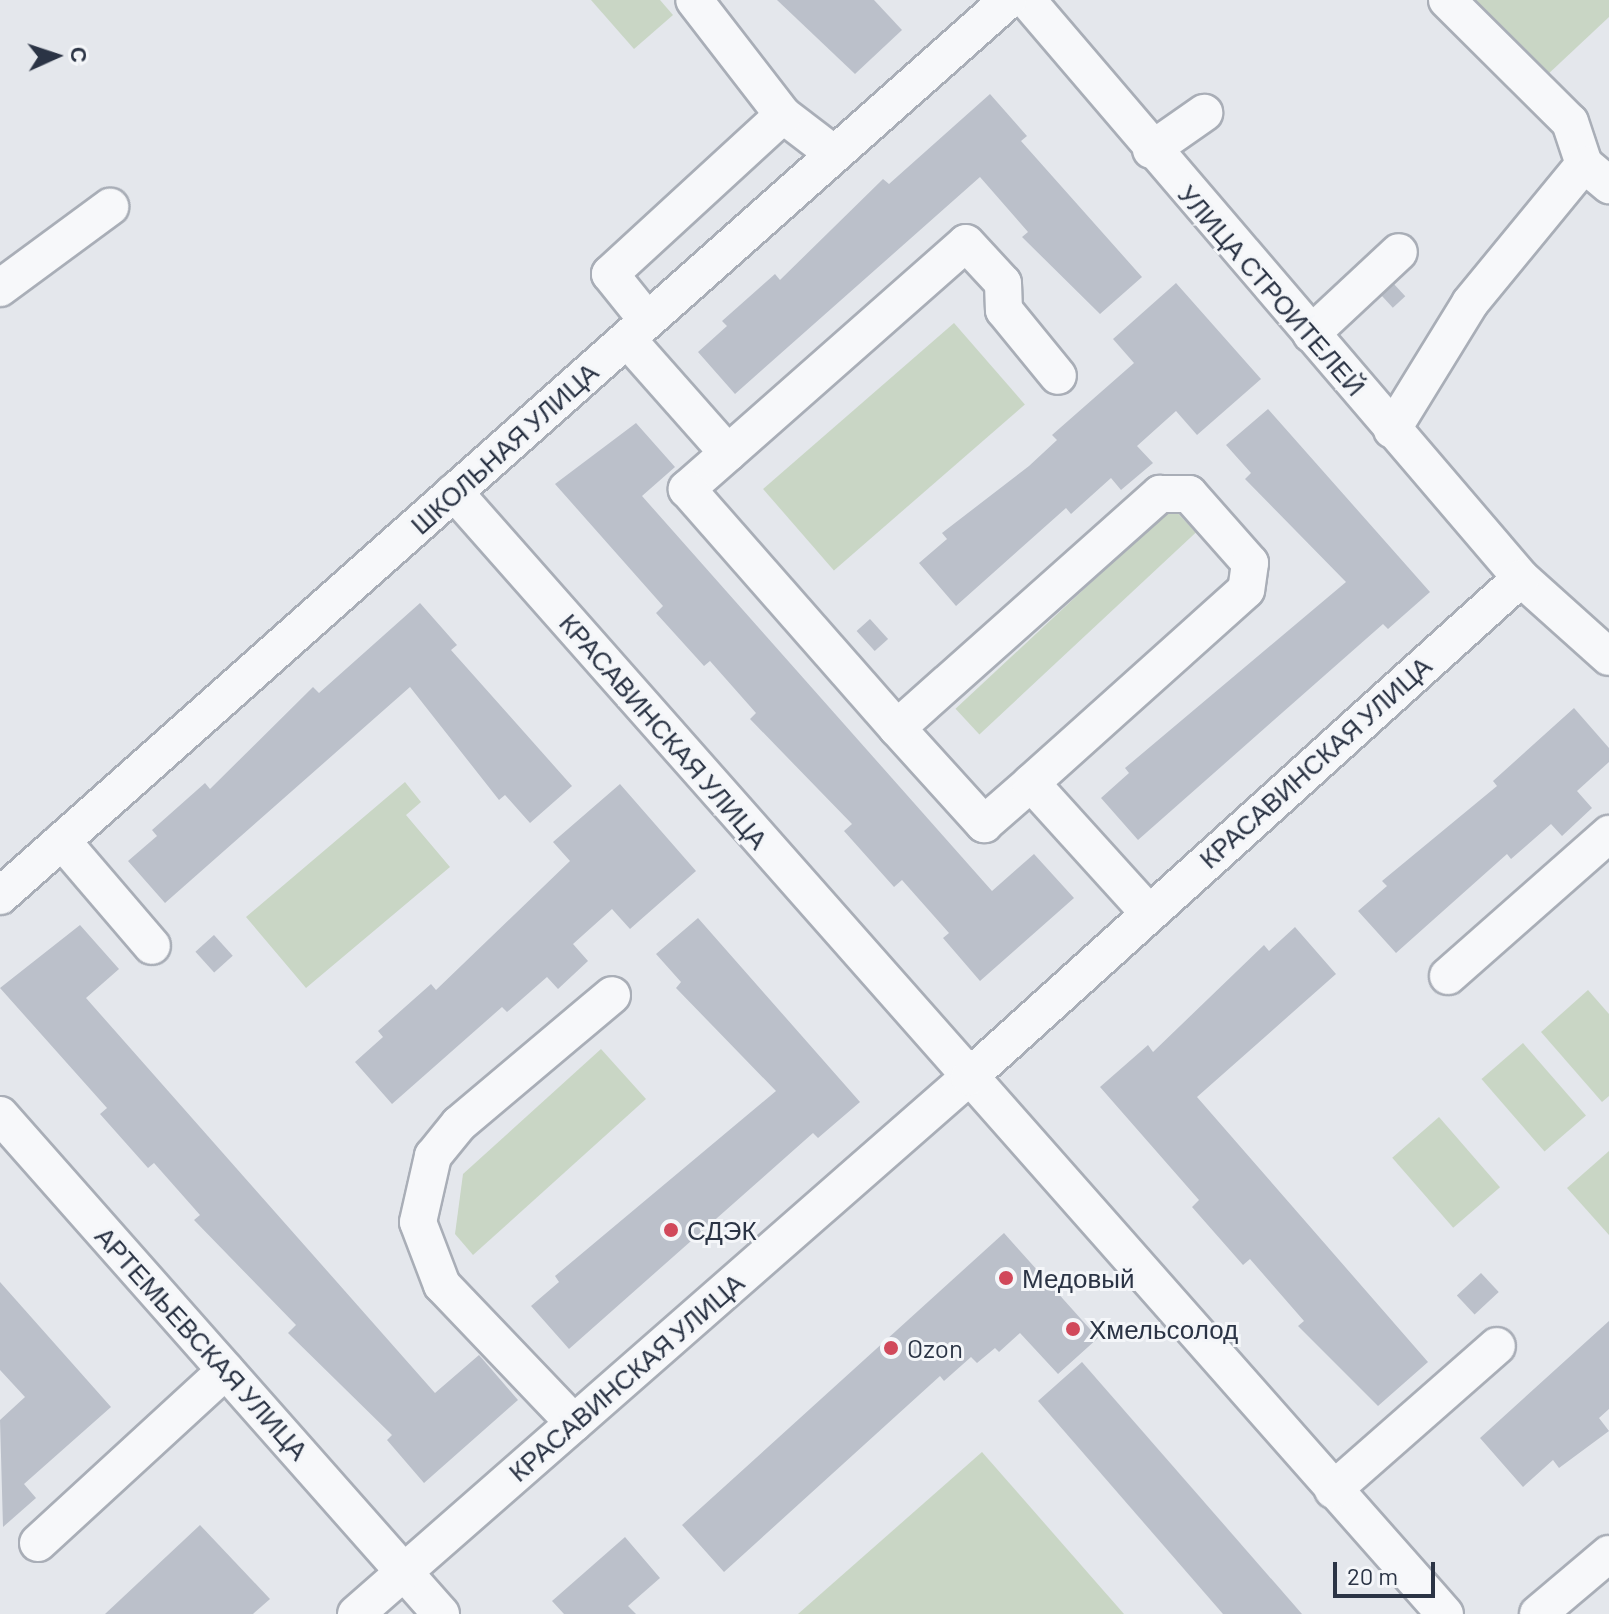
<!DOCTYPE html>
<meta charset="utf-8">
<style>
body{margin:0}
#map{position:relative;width:1609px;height:1614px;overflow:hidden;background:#e4e7ec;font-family:Barlow,sans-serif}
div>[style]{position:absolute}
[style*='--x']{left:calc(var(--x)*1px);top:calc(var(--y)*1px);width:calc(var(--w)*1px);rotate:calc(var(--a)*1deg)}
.green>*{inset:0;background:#c9d6c5;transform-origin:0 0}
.building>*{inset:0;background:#bbc0ca;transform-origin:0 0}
.roads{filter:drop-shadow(2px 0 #a9aeb7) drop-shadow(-2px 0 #a9aeb7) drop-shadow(0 2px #a9aeb7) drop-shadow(0 -2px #a9aeb7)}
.minor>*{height:36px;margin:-18px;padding:0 18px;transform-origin:18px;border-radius:18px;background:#f7f8fa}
.dots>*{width:22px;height:22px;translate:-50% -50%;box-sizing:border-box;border:4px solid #f4f6f9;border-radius:50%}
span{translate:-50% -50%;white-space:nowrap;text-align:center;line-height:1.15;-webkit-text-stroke:6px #f4f6f9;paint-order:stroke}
.street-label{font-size:26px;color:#2b3445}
.poi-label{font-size:26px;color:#2b3445}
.left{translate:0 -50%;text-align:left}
.north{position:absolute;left:16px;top:16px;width:80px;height:80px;-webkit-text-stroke:6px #f4f6f9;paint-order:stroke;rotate:87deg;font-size:22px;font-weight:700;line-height:32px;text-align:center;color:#2b3445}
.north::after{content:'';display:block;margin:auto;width:28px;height:36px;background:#2b3445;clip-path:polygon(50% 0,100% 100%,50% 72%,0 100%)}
.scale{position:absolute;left:1333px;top:1562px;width:102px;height:36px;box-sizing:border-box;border:4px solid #2b3445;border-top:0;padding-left:10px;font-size:24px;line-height:28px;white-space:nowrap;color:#2b3445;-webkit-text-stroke:6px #f4f6f9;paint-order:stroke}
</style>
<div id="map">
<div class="green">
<i style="clip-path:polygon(591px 0,660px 0,673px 15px,634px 49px)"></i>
<i style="clip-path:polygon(1469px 0,1609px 0,1609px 17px,1545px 77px)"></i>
<i style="left:954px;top:323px;width:108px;height:253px;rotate:49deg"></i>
<i style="left:1172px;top:507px;width:35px;height:296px;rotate:47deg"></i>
<i style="clip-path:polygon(405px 782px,421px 802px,406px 815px,450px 867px,306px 988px,246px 917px)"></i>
<i style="clip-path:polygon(1588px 990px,1609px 1014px,1609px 1096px,1602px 1102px,1541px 1032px)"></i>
<i style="left:1523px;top:1043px;width:96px;height:55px;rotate:49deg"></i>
<i style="clip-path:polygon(601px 1049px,646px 1099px,473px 1255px,455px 1234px,463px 1174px)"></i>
<i style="left:1439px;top:1117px;width:93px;height:62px;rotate:49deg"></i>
<i style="clip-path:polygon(1609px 1151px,1609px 1235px,1567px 1188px)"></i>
<i style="clip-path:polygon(982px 1452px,1124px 1614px,798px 1614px)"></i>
</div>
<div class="building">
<i style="clip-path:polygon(777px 0,874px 0,902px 30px,855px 74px)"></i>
<i style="clip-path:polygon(990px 94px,1027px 136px,1021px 141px,1142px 277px,1100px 314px,1022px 237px,1028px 232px,980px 177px,735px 394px,698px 352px,727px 326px,722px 321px,775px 274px,780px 280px,883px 179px,889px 184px)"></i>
<i style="clip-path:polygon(1176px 283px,1261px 379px,1197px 435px,1176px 411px,1137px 446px,1153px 463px,1121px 490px,1111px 478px,1071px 514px,1066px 508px,956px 606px,919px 563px,947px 539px,942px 533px,1029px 466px,1057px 440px,1052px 435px,1134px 363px,1113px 339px)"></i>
<i style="left:1393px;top:283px;width:18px;height:17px;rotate:47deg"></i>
<i style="clip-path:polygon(1268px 409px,1430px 592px,1388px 629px,1383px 624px,1138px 840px,1101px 798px,1129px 773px,1125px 768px,1346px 582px,1245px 479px,1251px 473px,1226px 445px)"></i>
<i style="clip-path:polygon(636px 423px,675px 467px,642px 496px,992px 891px,1034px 854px,1074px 898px,980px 981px,943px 938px,949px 933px,902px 880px,894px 887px,844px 831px,852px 824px,750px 719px,756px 713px,710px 661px,704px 666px,656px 613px,663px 606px,555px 484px)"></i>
<i style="clip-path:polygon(420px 603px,457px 645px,451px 650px,572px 786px,530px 823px,505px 795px,499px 800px,410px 687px,165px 903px,128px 861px,157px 836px,152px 830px,205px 783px,210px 789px,313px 687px,319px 693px)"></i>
<i style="left:870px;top:619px;width:27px;height:18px;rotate:48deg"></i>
<i style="clip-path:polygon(1574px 708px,1609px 748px,1609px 762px,1577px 791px,1592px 808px,1562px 836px,1551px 824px,1511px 859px,1507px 854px,1396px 953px,1358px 911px,1387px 886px,1382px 881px,1497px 786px,1493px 781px)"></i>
<i style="clip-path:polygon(620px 784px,696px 871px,630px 929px,612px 909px,573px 944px,588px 961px,558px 989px,547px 977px,507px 1012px,502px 1007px,392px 1104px,355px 1062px,383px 1037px,378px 1031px,431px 984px,436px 990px,570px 861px,553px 842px)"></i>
<i style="clip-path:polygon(698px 918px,860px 1102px,818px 1138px,813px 1133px,569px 1349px,531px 1306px,559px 1282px,555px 1276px,776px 1091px,676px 988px,681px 982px,656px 954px)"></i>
<i style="clip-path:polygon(80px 925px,119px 969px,86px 998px,435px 1393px,479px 1355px,518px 1400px,424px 1483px,387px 1440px,392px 1435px,288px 1333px,296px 1325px,194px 1220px,200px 1215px,154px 1163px,148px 1168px,100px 1114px,107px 1108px,0 988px)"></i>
<i style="clip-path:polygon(1295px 927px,1336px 974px,1197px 1097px,1428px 1362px,1378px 1406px,1298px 1326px,1304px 1321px,1250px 1259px,1243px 1265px,1192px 1207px,1199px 1200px,1100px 1087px,1148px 1045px,1153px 1052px,1264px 945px,1269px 951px)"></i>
<i style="left:214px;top:935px;width:28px;height:25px;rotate:48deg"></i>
<i style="clip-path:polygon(1004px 1233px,1098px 1338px,1058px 1374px,1020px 1333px,999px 1352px,995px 1348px,977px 1363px,971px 1357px,944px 1381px,940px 1376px,724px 1572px,682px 1525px)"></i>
<i style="left:1481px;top:1273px;width:26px;height:33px;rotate:47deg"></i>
<i style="clip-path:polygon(0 1282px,111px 1407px,24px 1484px,36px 1498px,3px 1527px,0 1420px,25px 1397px,0 1370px)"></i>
<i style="clip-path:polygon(1609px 1321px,1609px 1409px,1599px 1418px,1609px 1431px,1559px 1468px,1553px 1460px,1523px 1487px,1480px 1438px)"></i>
<i style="clip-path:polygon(1082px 1362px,1302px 1614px,1223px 1614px,1038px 1401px)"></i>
<i style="clip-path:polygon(200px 1525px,270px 1599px,253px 1614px,105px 1614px)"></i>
<i style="clip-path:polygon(625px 1537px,660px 1578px,628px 1606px,636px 1614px,564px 1614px,552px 1601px)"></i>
</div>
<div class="roads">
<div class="minor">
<i style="--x:1027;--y:0;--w:760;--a:49.48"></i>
<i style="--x:1521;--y:578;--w:118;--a:41.9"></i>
<i style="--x:1447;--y:0;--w:173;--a:44.8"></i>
<i style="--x:1570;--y:122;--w:44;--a:71.6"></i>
<i style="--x:783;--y:115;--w:64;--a:37.4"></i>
<i style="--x:1151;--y:150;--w:65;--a:-34.9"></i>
<i style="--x:1584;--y:164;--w:33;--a:40"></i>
<i style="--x:0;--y:288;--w:137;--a:-36.4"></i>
<i style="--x:647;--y:320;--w:59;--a:-128.8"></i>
<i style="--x:610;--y:274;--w:235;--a:-42.6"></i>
<i style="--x:783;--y:115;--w:145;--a:-127.7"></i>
<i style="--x:1311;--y:334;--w:120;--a:-43"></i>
<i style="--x:627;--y:339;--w:152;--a:48.5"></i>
<i style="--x:728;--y:453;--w:55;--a:138.7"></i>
<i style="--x:687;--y:489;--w:318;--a:48.7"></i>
<i style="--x:897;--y:728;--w:130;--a:47.8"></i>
<i style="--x:984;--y:824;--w:62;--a:-41.1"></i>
<i style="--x:1031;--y:783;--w:176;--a:47.8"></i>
<i style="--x:1392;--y:430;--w:149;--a:-58.4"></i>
<i style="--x:1470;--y:303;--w:180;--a:-50.6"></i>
<i style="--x:728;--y:453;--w:317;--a:-41.4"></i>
<i style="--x:966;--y:243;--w:54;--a:47.2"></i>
<i style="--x:1003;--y:283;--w:27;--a:88"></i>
<i style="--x:1004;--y:310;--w:85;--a:50.7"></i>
<i style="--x:454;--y:492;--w:1497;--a:48.55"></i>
<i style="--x:897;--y:728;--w:352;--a:-41.7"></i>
<i style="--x:1160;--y:494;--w:29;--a:0"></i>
<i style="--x:1189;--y:494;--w:92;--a:48.5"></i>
<i style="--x:1250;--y:563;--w:27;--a:98"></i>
<i style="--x:1246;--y:590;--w:289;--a:138.1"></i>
<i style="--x:62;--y:841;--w:138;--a:49.4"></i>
<i style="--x:0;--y:896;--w:1349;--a:-41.63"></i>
<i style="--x:1448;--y:976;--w:215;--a:-41.4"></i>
<i style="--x:0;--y:1115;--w:666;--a:48.53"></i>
<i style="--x:574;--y:1423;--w:191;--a:-133.7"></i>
<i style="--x:442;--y:1285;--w:67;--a:-110.9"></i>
<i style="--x:418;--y:1222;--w:68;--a:-77.2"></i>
<i style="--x:433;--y:1156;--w:41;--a:-50.9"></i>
<i style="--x:459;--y:1124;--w:200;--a:-40.1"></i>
<i style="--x:1333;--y:1490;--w:218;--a:-41.3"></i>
<i style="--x:38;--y:1543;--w:255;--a:-42.6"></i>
<i style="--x:356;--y:1614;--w:815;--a:-41.22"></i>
<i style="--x:969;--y:1077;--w:744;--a:-42.11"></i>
<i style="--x:1538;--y:1614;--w:93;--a:-40.2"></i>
</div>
</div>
<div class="dots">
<i style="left:671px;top:1230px;background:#d1495b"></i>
<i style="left:1006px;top:1278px;background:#d1495b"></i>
<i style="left:1073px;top:1329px;background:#d1495b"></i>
<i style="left:891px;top:1348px;background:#d1495b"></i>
</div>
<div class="street-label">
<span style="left:1272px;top:290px;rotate:49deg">УЛИЦА СТРОИТЕЛЕЙ</span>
<span style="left:504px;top:448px;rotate:-42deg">ШКОЛЬНАЯ УЛИЦА</span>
<span style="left:664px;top:731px;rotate:49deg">КРАСАВИНСКАЯ УЛИЦА</span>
<span style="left:1315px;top:762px;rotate:-42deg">КРАСАВИНСКАЯ УЛИЦА</span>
<span style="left:202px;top:1343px;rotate:48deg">АРТЕМЬЕВСКАЯ УЛИЦА</span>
<span style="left:626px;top:1377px;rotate:-41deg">КРАСАВИНСКАЯ УЛИЦА</span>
</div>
<div class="poi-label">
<span class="left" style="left:687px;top:1230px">СДЭК</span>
<span class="left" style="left:1022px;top:1278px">Медовый</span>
<span class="left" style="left:1089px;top:1329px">Хмельсолод</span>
<span class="left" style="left:907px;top:1348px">Ozon</span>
</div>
<div class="north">С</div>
<div class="scale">20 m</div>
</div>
